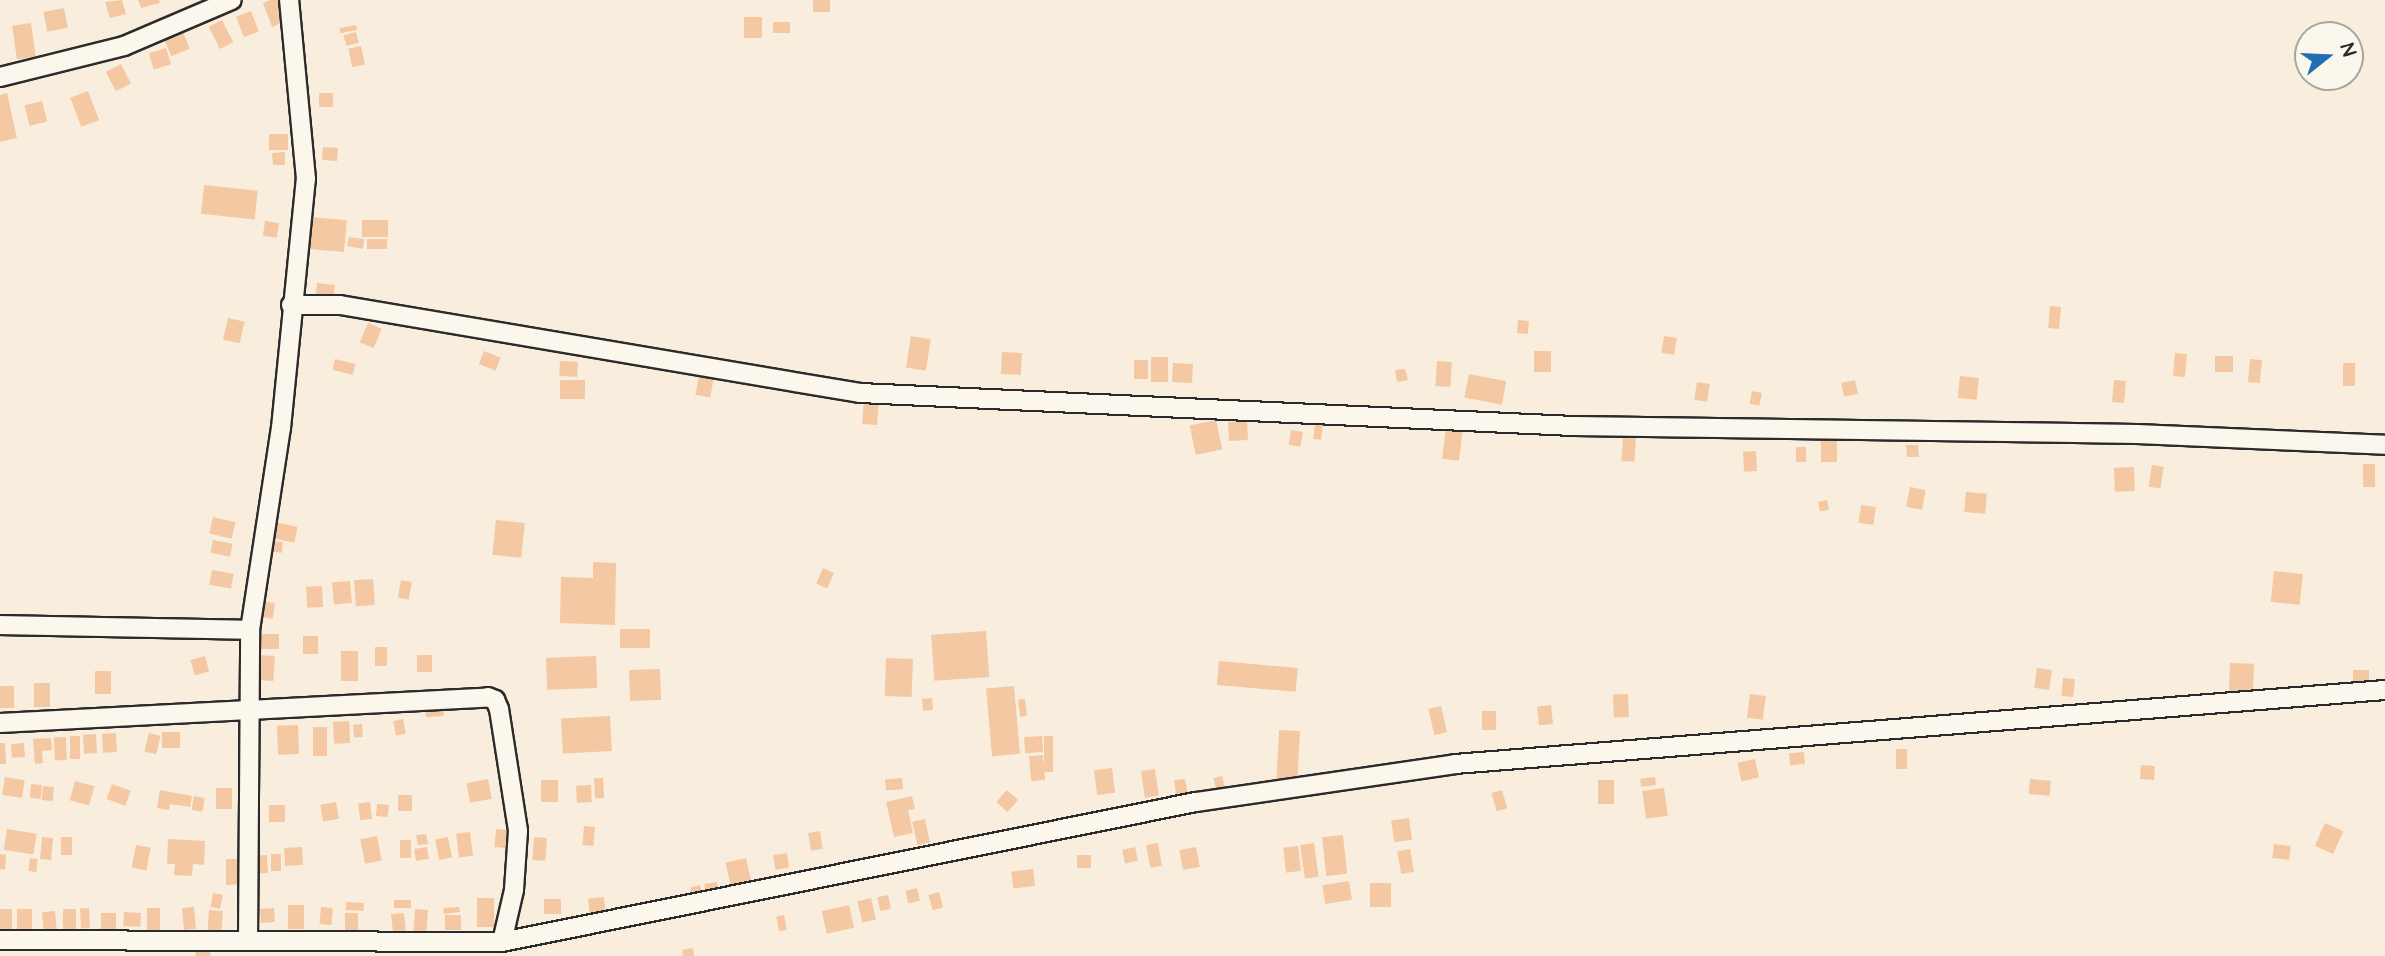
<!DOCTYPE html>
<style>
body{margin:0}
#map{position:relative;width:2385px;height:956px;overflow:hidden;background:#f9eedd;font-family:"Architects Daughter",sans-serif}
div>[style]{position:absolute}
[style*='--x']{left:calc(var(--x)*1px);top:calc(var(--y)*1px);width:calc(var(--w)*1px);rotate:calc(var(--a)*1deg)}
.building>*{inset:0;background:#f3c8a2;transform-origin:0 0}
.roads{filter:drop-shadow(2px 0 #2b2b2b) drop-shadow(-2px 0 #2b2b2b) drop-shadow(0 2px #2b2b2b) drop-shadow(0 -2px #2b2b2b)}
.minor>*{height:18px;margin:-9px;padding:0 9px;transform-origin:9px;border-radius:9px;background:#fbf7ec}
span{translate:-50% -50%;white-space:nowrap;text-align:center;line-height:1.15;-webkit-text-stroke:7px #fbf7ec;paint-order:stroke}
.north{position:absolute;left:2294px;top:21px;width:70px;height:70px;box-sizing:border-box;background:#fbf7ec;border:2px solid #a8a59f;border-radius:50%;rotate:72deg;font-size:19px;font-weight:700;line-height:28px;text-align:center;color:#2b2b2b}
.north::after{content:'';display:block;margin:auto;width:24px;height:32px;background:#1f6fb2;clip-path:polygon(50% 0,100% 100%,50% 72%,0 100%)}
</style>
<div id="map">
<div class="building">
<i style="clip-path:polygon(122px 0,126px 14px,110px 18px,105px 2px)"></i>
<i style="clip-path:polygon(138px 0,159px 0,160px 3px,141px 8px)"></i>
<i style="clip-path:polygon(271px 0,281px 0,289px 20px,272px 27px,263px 3px)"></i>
<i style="left:813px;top:0;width:17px;height:12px"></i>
<i style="left:64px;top:8px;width:20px;height:21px;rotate:79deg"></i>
<i style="left:251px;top:11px;width:22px;height:16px;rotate:69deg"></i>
<i style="left:744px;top:17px;width:18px;height:21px"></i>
<i style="left:222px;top:20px;width:25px;height:15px;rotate:63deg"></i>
<i style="left:773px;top:22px;width:17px;height:11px"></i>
<i style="left:31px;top:23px;width:34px;height:19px;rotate:82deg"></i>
<i style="left:356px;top:25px;width:5px;height:17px;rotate:79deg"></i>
<i style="left:183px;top:32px;width:18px;height:20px;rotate:68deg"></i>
<i style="left:356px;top:32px;width:11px;height:13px;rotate:75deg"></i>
<i style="left:361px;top:46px;width:19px;height:13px;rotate:78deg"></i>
<i style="left:166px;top:48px;width:17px;height:18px;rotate:73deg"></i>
<i style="left:121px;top:64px;width:22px;height:17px;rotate:63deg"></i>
<i style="left:88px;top:91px;width:31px;height:19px;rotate:69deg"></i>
<i style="clip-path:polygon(7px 93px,17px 138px,0 142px,0 95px)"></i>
<i style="left:319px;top:93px;width:14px;height:14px"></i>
<i style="left:42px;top:101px;width:21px;height:18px;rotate:76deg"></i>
<i style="left:269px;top:134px;width:19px;height:16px"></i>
<i style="left:323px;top:147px;width:15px;height:13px;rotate:4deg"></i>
<i style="clip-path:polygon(285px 152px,285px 165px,273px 165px,272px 153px)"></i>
<i style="left:204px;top:185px;width:54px;height:29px;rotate:6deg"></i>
<i style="left:311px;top:217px;width:36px;height:32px;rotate:5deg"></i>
<i style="left:362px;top:220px;width:26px;height:17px"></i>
<i style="left:265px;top:221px;width:14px;height:15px;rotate:8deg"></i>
<i style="clip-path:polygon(349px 237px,364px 239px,363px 249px,347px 246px)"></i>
<i style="left:367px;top:239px;width:20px;height:10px"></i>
<i style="left:317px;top:283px;width:18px;height:11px;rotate:6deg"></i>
<i style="left:2050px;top:306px;width:11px;height:22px;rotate:5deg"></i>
<i style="left:228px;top:318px;width:17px;height:22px;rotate:13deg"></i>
<i style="left:1518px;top:320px;width:11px;height:13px;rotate:5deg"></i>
<i style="left:368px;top:323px;width:15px;height:21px;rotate:23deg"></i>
<i style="left:911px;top:336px;width:20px;height:32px;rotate:9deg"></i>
<i style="left:1664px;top:336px;width:13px;height:17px;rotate:9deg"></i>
<i style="left:484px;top:351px;width:18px;height:14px;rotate:22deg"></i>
<i style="left:1534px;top:351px;width:17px;height:21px"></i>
<i style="left:1002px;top:352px;width:20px;height:22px;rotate:3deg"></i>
<i style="left:2175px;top:353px;width:12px;height:23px;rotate:5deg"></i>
<i style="left:2215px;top:356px;width:18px;height:16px"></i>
<i style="left:1151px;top:357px;width:17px;height:25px"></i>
<i style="left:335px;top:359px;width:21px;height:11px;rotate:14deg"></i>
<i style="left:2250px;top:359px;width:12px;height:23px;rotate:5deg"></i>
<i style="left:1134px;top:360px;width:14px;height:19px"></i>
<i style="left:560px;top:361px;width:18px;height:15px;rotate:3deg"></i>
<i style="left:1437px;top:361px;width:15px;height:25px;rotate:4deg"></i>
<i style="left:1173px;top:363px;width:20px;height:19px;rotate:3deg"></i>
<i style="left:2343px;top:363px;width:12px;height:23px"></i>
<i style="clip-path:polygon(1405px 369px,1408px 380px,1397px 382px,1395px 370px)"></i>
<i style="left:1469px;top:374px;width:38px;height:24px;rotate:11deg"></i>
<i style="left:699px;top:376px;width:15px;height:19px;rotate:11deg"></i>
<i style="left:1960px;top:376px;width:19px;height:22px;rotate:6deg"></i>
<i style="left:560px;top:380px;width:25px;height:19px"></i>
<i style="left:1855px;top:380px;width:14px;height:14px;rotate:78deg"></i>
<i style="left:2114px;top:380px;width:12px;height:22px;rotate:5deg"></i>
<i style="left:1697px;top:382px;width:13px;height:18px;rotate:9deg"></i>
<i style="left:1752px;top:391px;width:10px;height:13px;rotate:11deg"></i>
<i style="left:864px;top:398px;width:15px;height:26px;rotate:4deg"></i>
<i style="left:1216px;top:420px;width:30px;height:27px;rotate:78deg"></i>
<i style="left:1247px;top:421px;width:19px;height:19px;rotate:87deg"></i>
<i style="left:1315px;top:424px;width:8px;height:15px;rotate:7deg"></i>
<i style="left:1446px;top:427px;width:17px;height:32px;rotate:7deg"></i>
<i style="left:1291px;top:430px;width:12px;height:15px;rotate:9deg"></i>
<i style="left:1623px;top:437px;width:13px;height:24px;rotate:4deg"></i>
<i style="left:1821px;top:441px;width:16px;height:21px"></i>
<i style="clip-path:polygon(1906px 445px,1918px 445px,1919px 457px,1907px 457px)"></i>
<i style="left:1806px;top:447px;width:15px;height:10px;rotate:90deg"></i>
<i style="left:1756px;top:451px;width:20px;height:13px;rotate:87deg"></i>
<i style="left:2363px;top:464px;width:12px;height:23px"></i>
<i style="left:2152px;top:465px;width:12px;height:22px;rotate:9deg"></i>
<i style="left:2134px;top:467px;width:24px;height:20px;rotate:88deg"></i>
<i style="left:1910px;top:487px;width:16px;height:20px;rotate:11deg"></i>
<i style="left:1966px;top:492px;width:21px;height:20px;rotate:5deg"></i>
<i style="left:1827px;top:500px;width:10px;height:9px;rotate:79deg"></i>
<i style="left:1861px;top:505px;width:15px;height:18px;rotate:8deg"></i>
<i style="left:213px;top:517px;width:23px;height:17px;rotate:13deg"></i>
<i style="left:496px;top:520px;width:29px;height:35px;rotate:6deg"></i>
<i style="left:274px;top:522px;width:24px;height:16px;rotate:12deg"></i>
<i style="left:213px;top:540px;width:20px;height:13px;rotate:11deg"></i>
<i style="left:265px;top:540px;width:18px;height:11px;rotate:6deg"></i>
<i style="clip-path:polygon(593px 562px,616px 563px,615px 625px,560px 623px,561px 577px,593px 578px)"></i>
<i style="left:823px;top:568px;width:12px;height:17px;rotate:24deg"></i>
<i style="left:212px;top:570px;width:22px;height:15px;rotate:10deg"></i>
<i style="left:2274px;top:571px;width:29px;height:31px;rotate:6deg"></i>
<i style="left:373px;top:579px;width:26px;height:19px;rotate:86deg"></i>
<i style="left:401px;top:580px;width:11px;height:18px;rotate:10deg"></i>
<i style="left:350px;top:581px;width:22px;height:18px;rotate:85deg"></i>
<i style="left:322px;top:586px;width:21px;height:16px;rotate:87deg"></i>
<i style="left:261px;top:601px;width:14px;height:16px;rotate:8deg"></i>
<i style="left:620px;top:629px;width:30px;height:19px"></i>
<i style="left:986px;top:631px;width:46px;height:55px;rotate:86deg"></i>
<i style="left:258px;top:634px;width:21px;height:15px"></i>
<i style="left:303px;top:636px;width:15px;height:18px"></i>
<i style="left:375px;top:647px;width:12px;height:19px"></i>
<i style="left:341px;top:651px;width:17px;height:30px"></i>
<i style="left:260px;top:655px;width:15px;height:25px;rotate:4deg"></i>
<i style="left:417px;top:655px;width:15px;height:17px"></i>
<i style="left:205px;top:656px;width:16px;height:15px;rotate:75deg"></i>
<i style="left:596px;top:656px;width:32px;height:50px;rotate:88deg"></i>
<i style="left:886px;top:658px;width:27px;height:38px;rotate:2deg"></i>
<i style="left:1219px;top:661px;width:79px;height:24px;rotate:5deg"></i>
<i style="left:2230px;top:663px;width:24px;height:29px;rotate:2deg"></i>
<i style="left:2037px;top:668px;width:15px;height:20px;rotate:8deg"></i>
<i style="left:660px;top:669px;width:31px;height:31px;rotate:88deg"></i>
<i style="left:2369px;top:670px;width:11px;height:16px;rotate:90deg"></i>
<i style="left:95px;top:671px;width:16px;height:23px"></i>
<i style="left:2063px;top:678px;width:12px;height:18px;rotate:5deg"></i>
<i style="left:50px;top:683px;width:24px;height:16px;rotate:90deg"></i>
<i style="left:0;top:686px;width:14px;height:22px"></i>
<i style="left:1014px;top:686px;width:68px;height:28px;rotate:85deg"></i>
<i style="left:1628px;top:694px;width:23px;height:15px;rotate:88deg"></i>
<i style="left:1750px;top:694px;width:16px;height:24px;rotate:7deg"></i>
<i style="left:932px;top:698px;width:12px;height:10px;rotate:85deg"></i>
<i style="left:1025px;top:699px;width:17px;height:7px;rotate:83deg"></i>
<i style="left:443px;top:703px;width:13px;height:18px;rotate:86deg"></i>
<i style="left:1551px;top:705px;width:19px;height:14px;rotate:84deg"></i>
<i style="left:1441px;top:706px;width:27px;height:13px;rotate:77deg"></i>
<i style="left:1482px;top:711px;width:14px;height:19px"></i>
<i style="left:610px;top:716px;width:35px;height:49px;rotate:87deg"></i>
<i style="left:403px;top:719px;width:15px;height:10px;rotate:79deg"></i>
<i style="left:349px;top:721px;width:22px;height:16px;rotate:87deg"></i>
<i style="left:362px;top:724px;width:13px;height:9px;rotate:86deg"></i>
<i style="left:298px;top:725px;width:29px;height:21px;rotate:88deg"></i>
<i style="left:313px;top:727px;width:14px;height:29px"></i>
<i style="left:1279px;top:730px;width:21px;height:53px;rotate:3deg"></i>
<i style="left:180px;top:732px;width:16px;height:18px;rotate:90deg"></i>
<i style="left:116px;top:733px;width:19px;height:14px;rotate:87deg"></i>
<i style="left:149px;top:733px;width:12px;height:19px;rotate:14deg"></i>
<i style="left:96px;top:734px;width:19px;height:13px;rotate:87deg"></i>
<i style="left:70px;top:736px;width:10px;height:23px"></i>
<i style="left:1042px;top:736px;width:16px;height:18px;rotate:86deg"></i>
<i style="left:1044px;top:736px;width:9px;height:36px"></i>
<i style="left:66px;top:737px;width:23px;height:12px;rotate:88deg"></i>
<i style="clip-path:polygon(51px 738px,52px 750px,42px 751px,43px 763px,35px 764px,33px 739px)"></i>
<i style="clip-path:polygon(0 743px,5px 743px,6px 764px,0 764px)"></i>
<i style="left:24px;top:743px;width:14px;height:13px;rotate:86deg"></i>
<i style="left:1896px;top:749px;width:11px;height:20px"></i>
<i style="left:1804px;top:752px;width:12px;height:15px;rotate:85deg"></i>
<i style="left:1043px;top:755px;width:25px;height:14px;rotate:85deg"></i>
<i style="left:1755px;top:759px;width:19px;height:18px;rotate:78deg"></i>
<i style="left:2141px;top:765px;width:14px;height:14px;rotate:4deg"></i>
<i style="left:1112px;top:768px;width:25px;height:18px;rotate:83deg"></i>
<i style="left:1155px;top:769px;width:27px;height:14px;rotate:82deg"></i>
<i style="left:1222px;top:776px;width:16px;height:9px;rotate:75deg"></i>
<i style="left:5px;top:777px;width:20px;height:18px;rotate:9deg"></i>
<i style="left:1655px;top:777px;width:8px;height:15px;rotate:83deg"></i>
<i style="left:603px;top:778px;width:20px;height:9px;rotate:87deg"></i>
<i style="left:902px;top:778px;width:11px;height:17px;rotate:85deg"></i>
<i style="left:488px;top:779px;width:20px;height:22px;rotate:79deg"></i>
<i style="clip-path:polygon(1185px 779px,1189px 800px,1177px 801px,1174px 780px)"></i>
<i style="left:2030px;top:779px;width:21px;height:15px;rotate:5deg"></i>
<i style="left:541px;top:780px;width:17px;height:22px"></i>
<i style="left:1598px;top:780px;width:16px;height:24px"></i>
<i style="left:75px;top:781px;width:20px;height:20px;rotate:15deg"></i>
<i style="left:31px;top:784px;width:11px;height:14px;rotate:5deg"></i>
<i style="left:112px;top:784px;width:20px;height:16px;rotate:20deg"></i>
<i style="left:591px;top:785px;width:17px;height:15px;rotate:87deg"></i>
<i style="left:43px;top:786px;width:11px;height:14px;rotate:5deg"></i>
<i style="left:216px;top:788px;width:16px;height:21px"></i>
<i style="left:1664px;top:788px;width:28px;height:22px;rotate:82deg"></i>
<i style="clip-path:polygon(160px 790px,192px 796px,190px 807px,170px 804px,169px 810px,157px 808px)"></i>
<i style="left:1007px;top:790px;width:15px;height:16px;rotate:42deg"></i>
<i style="left:1502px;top:790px;width:19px;height:11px;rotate:74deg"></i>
<i style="left:398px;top:795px;width:14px;height:16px"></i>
<i style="left:194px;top:796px;width:11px;height:14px;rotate:10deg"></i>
<i style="clip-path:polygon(912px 796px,915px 809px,908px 810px,913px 833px,894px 837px,886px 802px)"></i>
<i style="left:336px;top:802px;width:17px;height:16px;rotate:80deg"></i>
<i style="left:370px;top:802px;width:17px;height:12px;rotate:83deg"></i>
<i style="left:377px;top:804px;width:12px;height:12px;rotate:5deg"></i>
<i style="left:269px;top:805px;width:16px;height:17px"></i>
<i style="left:1409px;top:818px;width:22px;height:18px;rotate:82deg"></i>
<i style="left:925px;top:819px;width:24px;height:13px;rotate:78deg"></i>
<i style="left:2325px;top:823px;width:20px;height:25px;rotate:24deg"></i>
<i style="left:584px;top:826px;width:11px;height:19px;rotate:5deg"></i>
<i style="left:7px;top:829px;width:30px;height:21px;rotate:9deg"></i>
<i style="left:496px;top:829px;width:12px;height:18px;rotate:5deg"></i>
<i style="left:820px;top:831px;width:18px;height:12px;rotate:81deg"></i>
<i style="left:470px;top:832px;width:24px;height:14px;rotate:83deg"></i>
<i style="clip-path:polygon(426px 834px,428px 844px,418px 845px,416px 835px)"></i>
<i style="left:1343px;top:835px;width:39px;height:21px;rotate:84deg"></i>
<i style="left:377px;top:836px;width:25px;height:17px;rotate:79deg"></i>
<i style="left:42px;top:837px;width:11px;height:22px;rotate:5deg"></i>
<i style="left:61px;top:837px;width:11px;height:18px"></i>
<i style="left:448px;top:837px;width:21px;height:13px;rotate:79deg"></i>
<i style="left:534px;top:837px;width:13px;height:23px;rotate:4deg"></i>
<i style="clip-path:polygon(168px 839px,205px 841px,204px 865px,193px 864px,192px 876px,174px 875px,175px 864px,167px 864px)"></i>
<i style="left:400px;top:840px;width:11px;height:18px"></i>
<i style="left:1158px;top:843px;width:23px;height:12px;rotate:80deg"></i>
<i style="left:1314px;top:843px;width:34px;height:14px;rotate:82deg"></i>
<i style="left:2274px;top:844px;width:17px;height:14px;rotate:7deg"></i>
<i style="left:136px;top:845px;width:15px;height:23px;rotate:11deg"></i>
<i style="left:1298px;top:846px;width:25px;height:15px;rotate:83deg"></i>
<i style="left:302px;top:847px;width:18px;height:18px;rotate:87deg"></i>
<i style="left:427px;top:847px;width:12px;height:13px;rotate:81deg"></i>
<i style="left:1135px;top:847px;width:14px;height:13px;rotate:78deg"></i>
<i style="left:1196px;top:847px;width:20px;height:17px;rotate:79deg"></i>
<i style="left:1410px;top:849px;width:23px;height:13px;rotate:80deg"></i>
<i style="left:787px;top:853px;width:15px;height:14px;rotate:82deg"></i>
<i style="clip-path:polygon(0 854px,6px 855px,5px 870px,0 869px)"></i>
<i style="left:271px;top:854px;width:10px;height:17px"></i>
<i style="left:267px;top:855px;width:18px;height:13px;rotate:87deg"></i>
<i style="left:1077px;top:855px;width:14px;height:13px"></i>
<i style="left:30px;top:858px;width:8px;height:13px;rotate:7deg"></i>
<i style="left:746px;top:858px;width:23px;height:21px;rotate:77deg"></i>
<i style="left:226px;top:859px;width:15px;height:14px"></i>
<i style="left:1033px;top:869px;width:17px;height:22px;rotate:83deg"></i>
<i style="clip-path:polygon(226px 873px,241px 873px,242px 884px,226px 885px)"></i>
<i style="left:1349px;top:881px;width:19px;height:27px;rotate:81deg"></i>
<i style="left:717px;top:882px;width:13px;height:13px;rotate:81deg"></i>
<i style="left:1370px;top:883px;width:21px;height:24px"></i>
<i style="left:700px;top:885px;width:13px;height:10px;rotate:77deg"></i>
<i style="left:917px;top:888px;width:13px;height:12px;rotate:77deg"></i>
<i style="left:939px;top:892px;width:16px;height:11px;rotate:75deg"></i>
<i style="left:213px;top:893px;width:10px;height:14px;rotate:11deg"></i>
<i style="left:888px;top:895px;width:14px;height:11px;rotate:78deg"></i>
<i style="left:604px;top:897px;width:19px;height:16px;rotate:84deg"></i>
<i style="left:477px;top:898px;width:17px;height:29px"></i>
<i style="left:871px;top:898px;width:22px;height:14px;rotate:77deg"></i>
<i style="left:544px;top:899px;width:17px;height:15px"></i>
<i style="left:394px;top:900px;width:17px;height:8px"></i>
<i style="left:346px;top:902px;width:18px;height:8px;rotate:3deg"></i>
<i style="left:288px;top:905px;width:16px;height:24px"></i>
<i style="left:849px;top:905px;width:23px;height:28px;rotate:77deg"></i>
<i style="left:194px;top:907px;width:22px;height:12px;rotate:85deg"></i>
<i style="left:321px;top:907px;width:12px;height:17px;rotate:5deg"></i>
<i style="clip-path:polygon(459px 907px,460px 912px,444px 914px,443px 908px)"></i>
<i style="left:89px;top:908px;width:20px;height:9px;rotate:87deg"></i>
<i style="left:147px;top:908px;width:13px;height:25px"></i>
<i style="left:274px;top:908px;width:14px;height:14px;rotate:86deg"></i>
<i style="left:0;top:909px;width:12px;height:24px"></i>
<i style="left:17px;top:909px;width:15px;height:25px"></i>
<i style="left:63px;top:909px;width:13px;height:21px"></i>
<i style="left:415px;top:909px;width:13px;height:22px;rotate:4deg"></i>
<i style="left:209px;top:910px;width:14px;height:22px;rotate:4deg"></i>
<i style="left:55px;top:911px;width:22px;height:13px;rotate:85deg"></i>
<i style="left:124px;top:912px;width:17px;height:14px;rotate:3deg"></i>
<i style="left:101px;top:913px;width:15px;height:22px"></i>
<i style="left:345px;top:913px;width:13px;height:17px"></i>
<i style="left:404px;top:913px;width:18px;height:13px;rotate:84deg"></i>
<i style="left:445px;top:915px;width:16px;height:15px"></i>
<i style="left:784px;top:915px;width:15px;height:8px;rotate:79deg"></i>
<i style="clip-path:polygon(693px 948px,694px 956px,683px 956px,682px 950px)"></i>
<i style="clip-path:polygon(209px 949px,211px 956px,196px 956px,195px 951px)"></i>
</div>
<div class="roads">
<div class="minor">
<i style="--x:0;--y:77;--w:128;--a:-14"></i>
<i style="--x:124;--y:46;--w:117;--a:-23.1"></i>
<i style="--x:291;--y:305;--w:49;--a:0"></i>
<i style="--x:340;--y:305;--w:527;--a:9.61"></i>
<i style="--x:860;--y:393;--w:715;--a:2.65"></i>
<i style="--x:1574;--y:426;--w:563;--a:0.81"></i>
<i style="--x:2137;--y:434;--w:248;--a:2.5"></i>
<i style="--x:0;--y:625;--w:250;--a:1.1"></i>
<i style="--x:0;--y:723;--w:489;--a:-3"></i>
<i style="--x:488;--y:697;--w:8;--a:23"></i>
<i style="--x:495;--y:700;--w:10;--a:66"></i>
<i style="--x:499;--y:709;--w:123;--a:81.1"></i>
<i style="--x:518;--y:831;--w:59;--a:93.9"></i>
<i style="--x:514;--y:890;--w:53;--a:103"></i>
<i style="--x:0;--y:940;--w:502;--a:0.23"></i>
<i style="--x:502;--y:942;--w:708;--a:-11.41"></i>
<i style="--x:1196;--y:802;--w:262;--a:-8.3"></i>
<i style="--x:1455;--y:764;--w:933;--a:-4.55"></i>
<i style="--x:248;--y:941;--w:311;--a:-89.6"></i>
<i style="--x:250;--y:630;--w:204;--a:-81.3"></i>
<i style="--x:281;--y:428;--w:250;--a:-84.3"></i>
<i style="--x:306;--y:179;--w:180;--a:-95.4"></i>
</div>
</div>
<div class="north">N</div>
</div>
